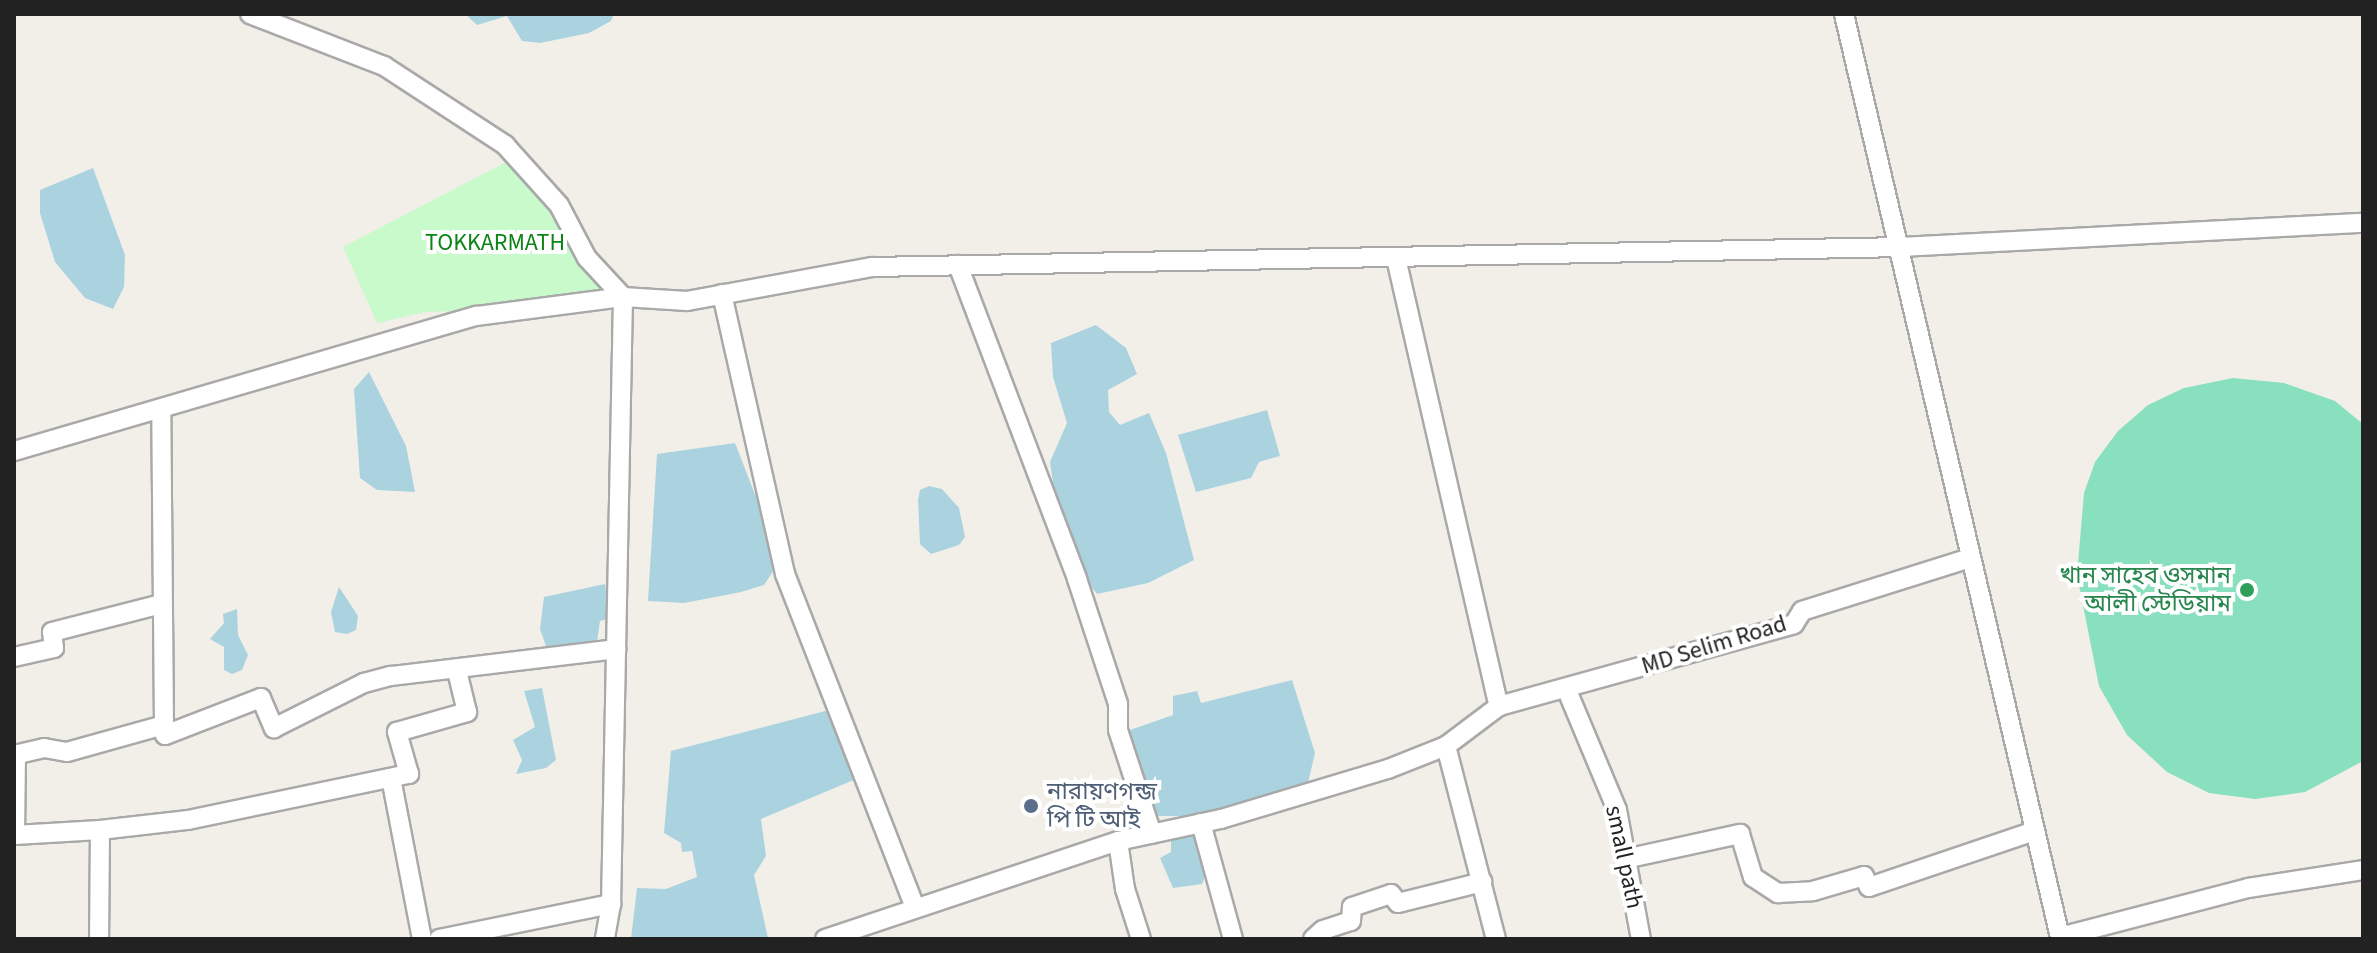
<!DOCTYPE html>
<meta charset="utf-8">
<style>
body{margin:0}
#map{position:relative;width:2377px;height:953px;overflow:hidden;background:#f2efe9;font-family:"Source Sans 3","Noto Sans Bengali",sans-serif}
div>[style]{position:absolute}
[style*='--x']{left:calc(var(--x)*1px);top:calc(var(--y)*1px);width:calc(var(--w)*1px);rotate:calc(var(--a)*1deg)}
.park>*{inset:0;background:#c8facc}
.pitch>*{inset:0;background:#88e0be}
.water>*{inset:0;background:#aad3df}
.roads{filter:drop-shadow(2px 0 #a9a9a9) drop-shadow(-2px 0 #a9a9a9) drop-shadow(0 2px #a9a9a9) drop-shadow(0 -2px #a9a9a9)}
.street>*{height:18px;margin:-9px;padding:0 9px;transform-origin:9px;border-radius:9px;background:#fff}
.dots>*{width:22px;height:22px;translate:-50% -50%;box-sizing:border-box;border:4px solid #fff;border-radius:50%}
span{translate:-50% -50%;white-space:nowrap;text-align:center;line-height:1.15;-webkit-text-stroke:8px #fff;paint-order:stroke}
.park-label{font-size:24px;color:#0c8416}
.leisure-label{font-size:24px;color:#27864d}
.right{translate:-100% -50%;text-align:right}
.street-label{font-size:24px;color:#222}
.service-label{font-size:24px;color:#4e5e75}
.left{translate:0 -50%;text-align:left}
.frame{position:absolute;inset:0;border:16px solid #222;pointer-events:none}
</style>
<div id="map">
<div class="park">
<i style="clip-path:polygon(516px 157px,615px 289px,539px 308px,426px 312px,377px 323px,343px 247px)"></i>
</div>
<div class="pitch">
<i style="clip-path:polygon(2233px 378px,2284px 383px,2335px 401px,2363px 424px,2363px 761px,2305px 792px,2255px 799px,2209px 793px,2167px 772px,2127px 735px,2099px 686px,2077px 575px,2084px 493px,2095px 462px,2118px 431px,2148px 405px,2184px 388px)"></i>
</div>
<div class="water">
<i style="clip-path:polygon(465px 14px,614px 14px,611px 21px,589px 33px,540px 43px,522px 41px,507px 16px,477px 25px)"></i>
<i style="clip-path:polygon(93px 168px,125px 255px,124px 287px,113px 309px,85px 298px,55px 262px,40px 213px,40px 190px)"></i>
<i style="clip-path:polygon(1096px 325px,1126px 348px,1137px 374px,1108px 390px,1109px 412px,1120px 425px,1149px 413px,1166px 453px,1194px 560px,1148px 583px,1097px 594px,1075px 564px,1058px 518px,1050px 462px,1067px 423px,1053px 377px,1051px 343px)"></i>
<i style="clip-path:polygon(369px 372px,406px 446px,415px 492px,377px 490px,360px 478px,354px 389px)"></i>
<i style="clip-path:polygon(1267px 410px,1280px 456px,1259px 462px,1251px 478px,1196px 492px,1178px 435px)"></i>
<i style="clip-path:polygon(735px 443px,763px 515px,776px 567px,764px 585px,741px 592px,684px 603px,648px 601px,657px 454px)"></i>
<i style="clip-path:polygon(929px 486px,942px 489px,959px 508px,965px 537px,959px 545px,931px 554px,920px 544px,918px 500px,920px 490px)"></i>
<i style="clip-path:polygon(605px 584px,610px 618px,600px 621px,597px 642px,547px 649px,540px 629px,544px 597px)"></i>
<i style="clip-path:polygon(339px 587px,358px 616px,356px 630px,347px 634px,335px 632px,331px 612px)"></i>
<i style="clip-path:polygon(237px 609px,238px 635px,248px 655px,242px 670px,232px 674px,224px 670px,224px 647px,210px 639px,224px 623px,223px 614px)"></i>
<i style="clip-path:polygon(1292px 680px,1315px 753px,1308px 783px,1199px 816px,1152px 816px,1130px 730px,1173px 715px,1173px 696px,1197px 691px,1201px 703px)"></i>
<i style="clip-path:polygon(542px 688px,556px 760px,546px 768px,516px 774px,522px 760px,513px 740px,535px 727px,524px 691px)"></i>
<i style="clip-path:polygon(833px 709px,856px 779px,761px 819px,766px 856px,754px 875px,768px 938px,631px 939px,637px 888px,666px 889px,697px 877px,692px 851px,682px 852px,681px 843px,664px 833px,671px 751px)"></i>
<i style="clip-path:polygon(1198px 831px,1208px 869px,1202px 884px,1173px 888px,1160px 858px,1171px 852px,1171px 838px)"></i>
</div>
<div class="roads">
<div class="street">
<i style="--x:250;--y:14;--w:144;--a:21.2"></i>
<i style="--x:384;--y:66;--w:145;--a:33.1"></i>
<i style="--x:505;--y:145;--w:81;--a:48"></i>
<i style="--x:559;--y:205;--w:60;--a:62.2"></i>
<i style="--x:587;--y:258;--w:53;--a:47.3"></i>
<i style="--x:623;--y:297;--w:64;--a:3.6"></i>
<i style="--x:687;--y:301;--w:188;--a:-10.4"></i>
<i style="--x:872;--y:267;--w:1028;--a:-1.11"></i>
<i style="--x:1900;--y:247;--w:464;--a:-3"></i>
<i style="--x:1844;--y:14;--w:948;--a:76.83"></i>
<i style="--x:2060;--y:937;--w:194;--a:-14.6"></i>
<i style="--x:2248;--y:888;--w:116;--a:-8.9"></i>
<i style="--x:1396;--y:258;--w:460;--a:77.1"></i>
<i style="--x:958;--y:265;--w:336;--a:69.2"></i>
<i style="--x:1077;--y:579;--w:132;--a:71.8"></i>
<i style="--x:1118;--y:704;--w:26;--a:90"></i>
<i style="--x:1118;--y:730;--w:109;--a:71.9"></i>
<i style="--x:722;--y:294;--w:287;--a:77.3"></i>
<i style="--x:785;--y:574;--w:355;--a:68.7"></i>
<i style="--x:14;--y:451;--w:482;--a:-16.3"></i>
<i style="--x:477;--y:316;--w:147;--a:-7.4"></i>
<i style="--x:623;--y:297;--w:607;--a:91.13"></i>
<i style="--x:611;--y:904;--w:36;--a:100"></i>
<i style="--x:14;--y:657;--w:41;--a:-12.7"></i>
<i style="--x:54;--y:648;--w:16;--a:-97"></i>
<i style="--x:52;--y:632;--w:114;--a:-14.3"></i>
<i style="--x:1566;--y:688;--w:132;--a:67.3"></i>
<i style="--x:1617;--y:810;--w:131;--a:79.5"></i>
<i style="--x:164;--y:725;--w:10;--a:84"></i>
<i style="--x:165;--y:735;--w:103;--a:-21.1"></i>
<i style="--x:261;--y:698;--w:33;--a:67"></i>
<i style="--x:274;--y:728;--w:101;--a:-26.6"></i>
<i style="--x:364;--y:683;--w:28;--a:-15"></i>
<i style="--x:391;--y:676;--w:227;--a:-6.8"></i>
<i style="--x:1446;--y:746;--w:199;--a:75.5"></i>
<i style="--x:16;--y:754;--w:81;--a:90.7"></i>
<i style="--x:15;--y:835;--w:85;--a:-3.4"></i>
<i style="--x:100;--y:830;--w:109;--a:90.5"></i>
<i style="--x:14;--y:755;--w:31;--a:-13"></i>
<i style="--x:44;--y:748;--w:23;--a:10"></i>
<i style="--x:67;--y:752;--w:101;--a:-15.6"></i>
<i style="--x:164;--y:725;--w:316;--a:-90.5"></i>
<i style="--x:391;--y:778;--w:164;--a:79.1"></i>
<i style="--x:1201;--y:823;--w:120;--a:74.6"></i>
<i style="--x:100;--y:830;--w:89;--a:-6.5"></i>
<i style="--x:188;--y:820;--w:226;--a:-11.8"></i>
<i style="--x:409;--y:774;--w:44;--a:-105.9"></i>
<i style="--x:397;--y:732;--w:73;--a:-15.9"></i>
<i style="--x:467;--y:712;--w:42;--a:-103.7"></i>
<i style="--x:1118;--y:841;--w:49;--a:81.7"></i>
<i style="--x:1125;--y:889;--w:52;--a:72.3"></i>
<i style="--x:1625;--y:859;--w:118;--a:-12.3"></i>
<i style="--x:1740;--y:834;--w:45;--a:73.2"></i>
<i style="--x:1753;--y:877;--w:30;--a:33"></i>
<i style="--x:1778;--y:893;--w:35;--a:-3"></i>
<i style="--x:1813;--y:891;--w:53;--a:-16.4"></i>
<i style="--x:1864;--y:876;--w:12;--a:66"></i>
<i style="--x:1869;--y:887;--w:174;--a:-18.7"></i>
<i style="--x:439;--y:939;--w:176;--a:-11.5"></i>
<i style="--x:825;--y:939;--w:309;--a:-18.5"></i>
<i style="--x:1118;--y:841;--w:105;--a:-12.1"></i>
<i style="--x:1221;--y:819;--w:174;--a:-16.7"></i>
<i style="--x:1388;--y:769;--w:62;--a:-21.6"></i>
<i style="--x:1446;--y:746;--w:66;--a:-37"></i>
<i style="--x:1499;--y:706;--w:306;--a:-15.5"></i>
<i style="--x:1794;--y:624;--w:15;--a:-58"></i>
<i style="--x:1802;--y:611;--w:176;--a:-17.5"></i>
<i style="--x:1313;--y:939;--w:13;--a:-42"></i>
<i style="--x:1323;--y:930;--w:29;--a:-18"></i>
<i style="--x:1351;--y:921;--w:14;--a:-86"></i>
<i style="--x:1352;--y:907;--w:41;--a:-18.4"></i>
<i style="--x:1391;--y:894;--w:11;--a:52"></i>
<i style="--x:1398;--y:903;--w:87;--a:-14"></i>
</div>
</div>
<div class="dots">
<i style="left:2247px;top:590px;background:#2e9e5b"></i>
<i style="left:1031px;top:806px;background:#5c6f8a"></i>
</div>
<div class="park-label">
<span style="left:495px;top:243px">TOKKARMATH</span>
</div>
<div class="leisure-label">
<span class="right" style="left:2231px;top:590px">খান সাহেব ওসমান<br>আলী স্টেডিয়াম</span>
</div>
<div class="street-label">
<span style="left:1714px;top:645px;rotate:-17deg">MD Selim Road</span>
<span style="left:1624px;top:857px;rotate:78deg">small path</span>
</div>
<div class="service-label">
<span class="left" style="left:1047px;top:806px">নারায়ণগন্জ<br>পি টি আই</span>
</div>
<div class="frame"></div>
</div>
